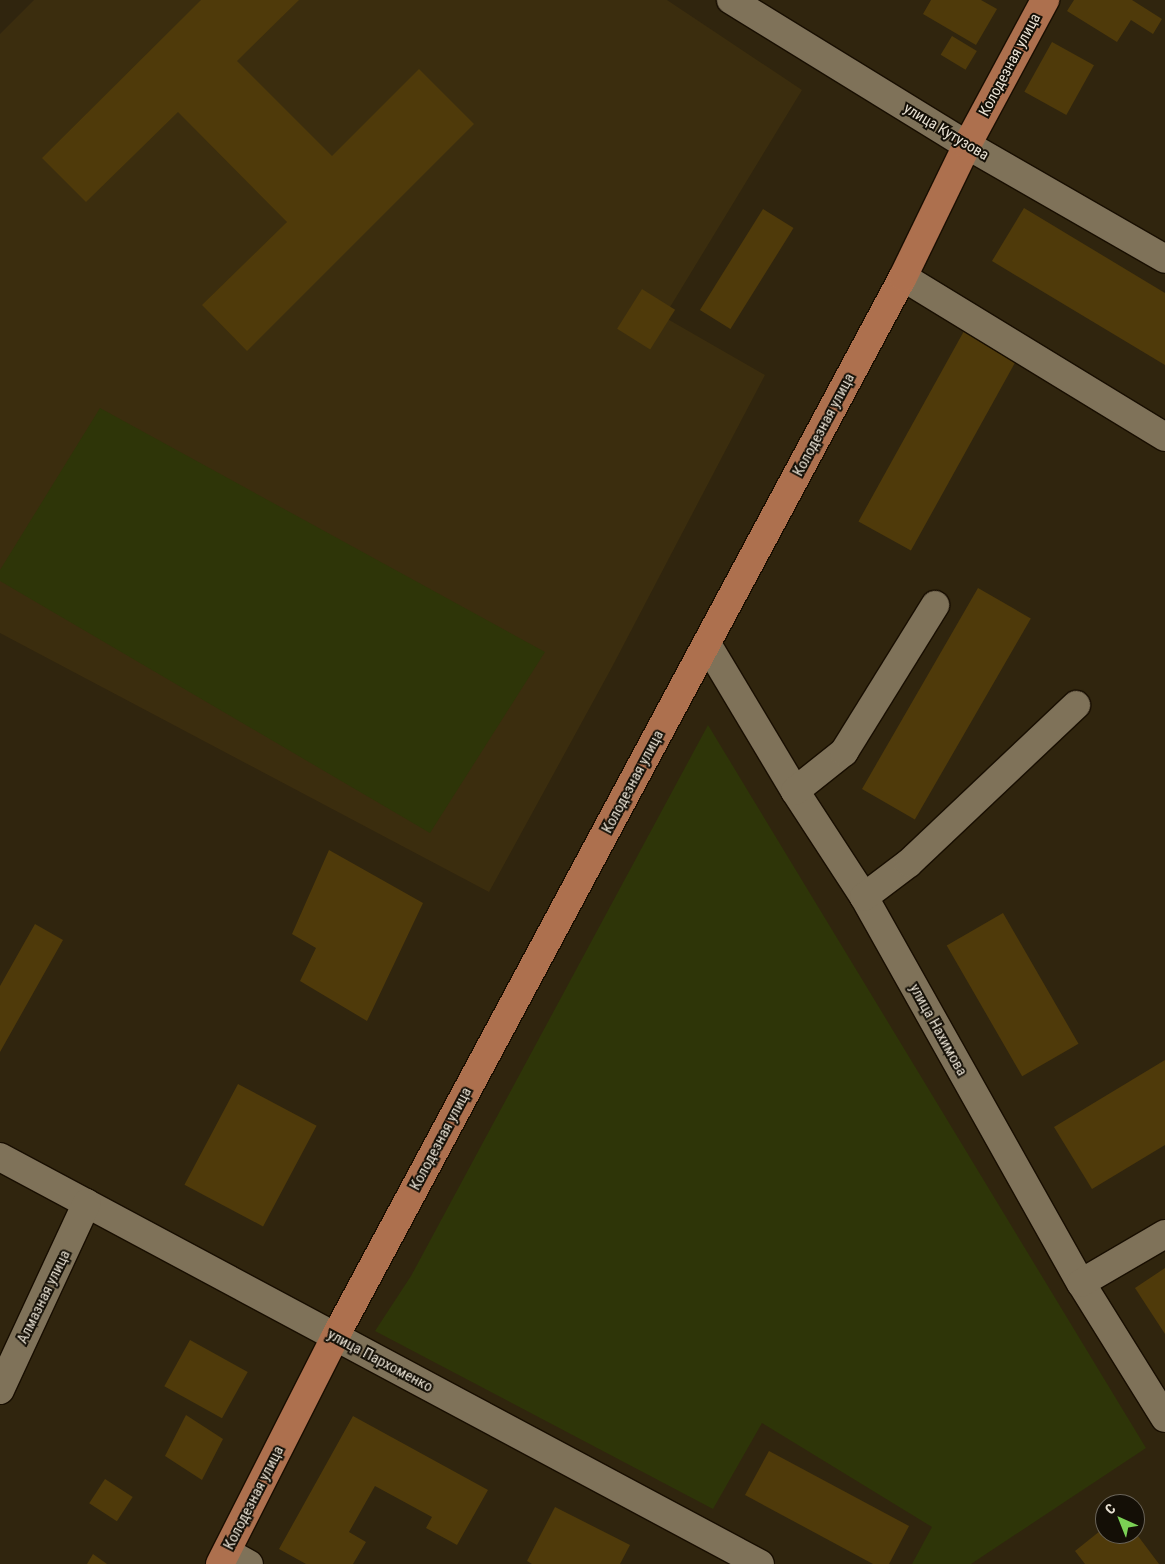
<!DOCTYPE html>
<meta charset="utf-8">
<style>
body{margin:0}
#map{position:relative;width:1165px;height:1564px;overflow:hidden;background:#30250e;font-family:"Roboto Condensed",sans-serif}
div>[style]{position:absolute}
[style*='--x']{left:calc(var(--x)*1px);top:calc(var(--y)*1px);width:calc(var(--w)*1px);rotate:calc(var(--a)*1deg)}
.built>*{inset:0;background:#3b2d0e}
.green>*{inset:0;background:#2e3508}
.building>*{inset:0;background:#4f3a0a;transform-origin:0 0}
.roads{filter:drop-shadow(1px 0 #180e00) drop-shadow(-1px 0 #180e00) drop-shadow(0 1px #180e00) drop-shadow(0 -1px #180e00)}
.minor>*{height:28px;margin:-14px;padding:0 14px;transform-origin:14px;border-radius:14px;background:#7f7259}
.major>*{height:28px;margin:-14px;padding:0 14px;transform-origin:14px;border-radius:14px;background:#ad704e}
span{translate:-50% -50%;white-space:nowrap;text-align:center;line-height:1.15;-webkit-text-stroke:4px #140f06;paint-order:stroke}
.street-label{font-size:15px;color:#e9e2d4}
.north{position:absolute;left:1095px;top:1494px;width:50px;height:50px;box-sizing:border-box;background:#140f06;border:1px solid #696358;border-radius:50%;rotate:316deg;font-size:14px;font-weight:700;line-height:20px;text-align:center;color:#e9e2d4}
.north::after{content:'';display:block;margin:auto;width:18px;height:22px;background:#7bd155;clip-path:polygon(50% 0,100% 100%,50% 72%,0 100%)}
</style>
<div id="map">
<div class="built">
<i style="clip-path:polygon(34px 0,667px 0,802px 90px,664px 317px,765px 375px,612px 667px,489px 892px,0 633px,0 34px)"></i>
</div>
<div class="green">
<i style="clip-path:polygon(100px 408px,545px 652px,430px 833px,0 581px,0 570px)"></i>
<i style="clip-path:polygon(708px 725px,1146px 1448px,971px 1564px,912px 1564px,932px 1527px,762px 1423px,713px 1509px,375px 1331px,411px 1276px)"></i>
</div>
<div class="building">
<i style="clip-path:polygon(201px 0,299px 0,237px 61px,332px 156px,419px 69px,474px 124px,247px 351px,202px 305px,287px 222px,178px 112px,86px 202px,42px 158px)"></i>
<i style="clip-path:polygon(931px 0,981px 0,997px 9px,976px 45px,923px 14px)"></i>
<i style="clip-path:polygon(1074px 0,1132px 0,1162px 19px,1153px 34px,1131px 20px,1117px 42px,1067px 11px)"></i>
<i style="left:952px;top:36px;width:29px;height:22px;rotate:31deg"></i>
<i style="left:1052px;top:42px;width:48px;height:57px;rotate:29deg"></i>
<i style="clip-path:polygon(1024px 208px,1165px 293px,1165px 365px,992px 261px)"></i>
<i style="left:763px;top:209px;width:36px;height:119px;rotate:32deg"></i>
<i style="left:642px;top:289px;width:39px;height:47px;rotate:32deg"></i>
<i style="left:969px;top:322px;width:60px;height:228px;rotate:29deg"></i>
<i style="left:978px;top:588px;width:61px;height:232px;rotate:30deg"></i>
<i style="clip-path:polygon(329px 850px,423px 903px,367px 1021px,300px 981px,316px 948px,292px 934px)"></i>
<i style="left:1003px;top:913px;width:151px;height:65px;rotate:60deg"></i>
<i style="clip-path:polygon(35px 924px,63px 940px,0 1052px,0 986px)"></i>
<i style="clip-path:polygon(1165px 1060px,1165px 1145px,1092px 1189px,1054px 1127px)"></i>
<i style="left:238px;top:1084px;width:89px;height:114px;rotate:28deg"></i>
<i style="clip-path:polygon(1165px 1268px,1165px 1334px,1135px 1288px)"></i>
<i style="left:190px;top:1340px;width:66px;height:53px;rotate:29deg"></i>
<i style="clip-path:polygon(186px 1415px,223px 1439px,202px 1480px,165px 1456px)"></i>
<i style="clip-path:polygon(353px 1416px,488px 1490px,457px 1545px,426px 1528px,432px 1517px,375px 1486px,349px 1532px,366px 1542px,353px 1564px,306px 1564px,279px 1549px)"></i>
<i style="clip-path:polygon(769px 1451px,909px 1526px,889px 1564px,873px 1564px,745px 1495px)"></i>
<i style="left:105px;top:1479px;width:33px;height:29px;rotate:33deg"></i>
<i style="clip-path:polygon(555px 1507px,630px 1545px,620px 1564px,532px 1564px,527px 1561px)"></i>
<i style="clip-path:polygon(1105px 1527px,1105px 1534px,1135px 1534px,1135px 1532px,1159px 1564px,1085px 1564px,1075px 1551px)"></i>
<i style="clip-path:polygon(93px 1554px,107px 1564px,87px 1564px)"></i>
</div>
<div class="roads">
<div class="minor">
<i style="--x:731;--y:0;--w:277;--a:31.6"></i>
<i style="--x:967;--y:145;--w:228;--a:29.9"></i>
<i style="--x:903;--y:277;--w:307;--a:31.4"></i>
<i style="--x:707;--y:644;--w:171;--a:59.1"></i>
<i style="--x:795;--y:791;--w:126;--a:56.9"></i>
<i style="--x:864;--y:897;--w:443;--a:60.7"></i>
<i style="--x:1081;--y:1283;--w:159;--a:58.1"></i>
<i style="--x:795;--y:791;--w:63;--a:-38.5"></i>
<i style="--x:844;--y:752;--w:173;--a:-58.2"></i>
<i style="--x:864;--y:897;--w:56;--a:-37.1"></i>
<i style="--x:909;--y:863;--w:230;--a:-43.4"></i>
<i style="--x:0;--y:1157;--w:862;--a:28.17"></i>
<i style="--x:1081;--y:1283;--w:97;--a:-30.3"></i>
<i style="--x:0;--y:1390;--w:206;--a:-65.1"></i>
<i style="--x:227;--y:1552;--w:25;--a:29"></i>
</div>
<div class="major">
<i style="--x:220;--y:1564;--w:254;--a:-63.1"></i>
<i style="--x:335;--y:1337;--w:1203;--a:-61.82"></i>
<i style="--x:903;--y:277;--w:147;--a:-64.1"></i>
<i style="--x:967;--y:145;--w:165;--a:-61.7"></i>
</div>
</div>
<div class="street-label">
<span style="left:1010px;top:65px;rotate:-62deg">Колодезная улица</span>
<span style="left:946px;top:132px;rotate:31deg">улица Кутузова</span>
<span style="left:824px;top:425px;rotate:-62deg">Колодезная улица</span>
<span style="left:633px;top:782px;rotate:-62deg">Колодезная улица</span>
<span style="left:938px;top:1030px;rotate:61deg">улица Нахимова</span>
<span style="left:441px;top:1139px;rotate:-62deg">Колодезная улица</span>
<span style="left:44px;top:1297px;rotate:-64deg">Алмазная улица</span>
<span style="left:380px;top:1361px;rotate:28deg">улица Пархоменко</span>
<span style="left:254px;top:1498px;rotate:-63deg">Колодезная улица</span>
</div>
<div class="north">С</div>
</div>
